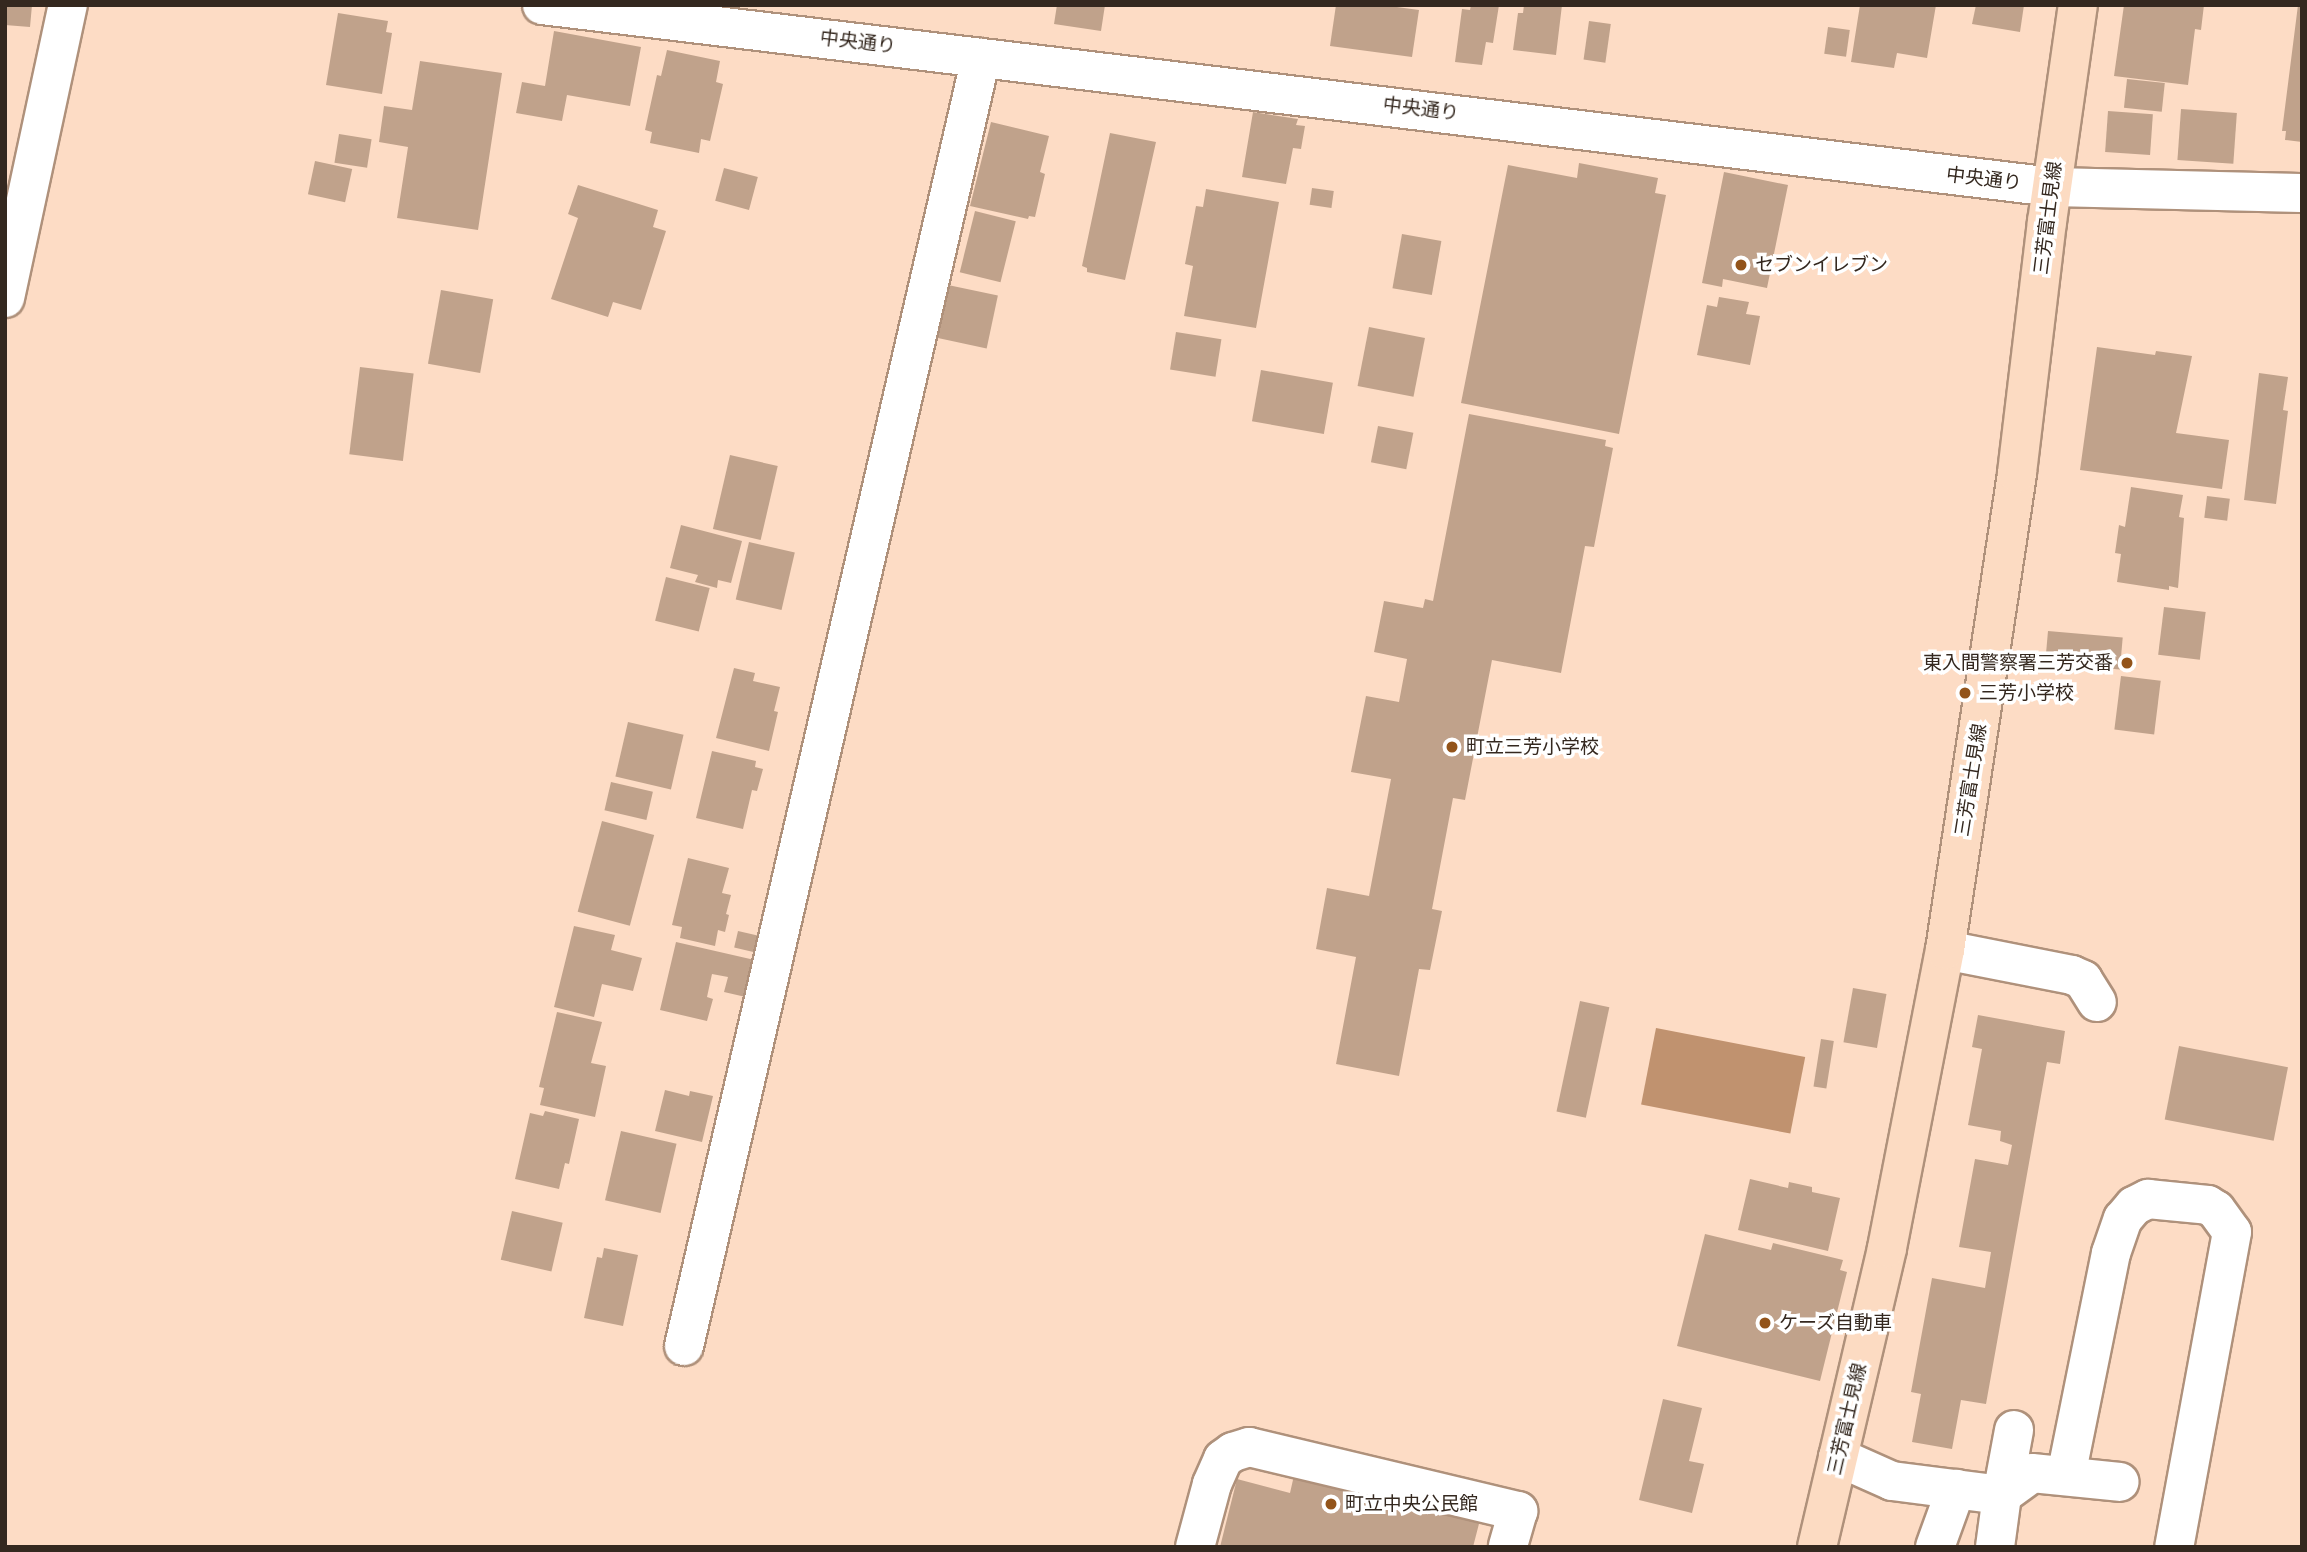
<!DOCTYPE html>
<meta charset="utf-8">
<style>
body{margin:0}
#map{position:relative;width:2307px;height:1552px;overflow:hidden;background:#fddcc5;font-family:"Fira Sans","Noto Sans JP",sans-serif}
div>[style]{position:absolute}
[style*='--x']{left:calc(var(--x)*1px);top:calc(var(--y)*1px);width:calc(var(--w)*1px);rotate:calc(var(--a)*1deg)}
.water>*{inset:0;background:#c0926f;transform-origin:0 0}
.building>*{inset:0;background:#c0a28b;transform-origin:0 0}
.roads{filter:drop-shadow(2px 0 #af917b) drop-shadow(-2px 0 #af917b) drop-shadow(0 2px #af917b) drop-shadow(0 -2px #af917b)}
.minor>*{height:38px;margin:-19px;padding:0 19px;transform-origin:19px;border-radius:19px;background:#fff}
.major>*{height:38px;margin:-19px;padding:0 19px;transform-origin:19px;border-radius:19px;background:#fcdbc2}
.dots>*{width:19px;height:19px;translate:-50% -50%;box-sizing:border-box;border:4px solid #fff;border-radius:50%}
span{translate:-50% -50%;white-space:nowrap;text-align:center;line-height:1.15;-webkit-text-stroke:7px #fff;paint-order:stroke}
.street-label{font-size:19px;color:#34281f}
.poi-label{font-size:19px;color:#34281f}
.left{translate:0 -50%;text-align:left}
.right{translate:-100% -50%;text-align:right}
.frame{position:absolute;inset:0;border:7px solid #34281f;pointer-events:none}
</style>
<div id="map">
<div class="water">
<i style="left:1656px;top:1028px;width:152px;height:78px;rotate:11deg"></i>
</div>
<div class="building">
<i style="clip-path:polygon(5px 5px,32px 5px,30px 27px,5px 25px)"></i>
<i style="clip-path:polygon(1057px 5px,1105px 5px,1101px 31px,1054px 24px)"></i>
<i style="clip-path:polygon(1336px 5px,1382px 5px,1419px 10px,1412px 57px,1330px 46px)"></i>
<i style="clip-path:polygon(1471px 5px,1499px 5px,1493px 43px,1486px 42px,1482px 65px,1455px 62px,1462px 9px,1470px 10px)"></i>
<i style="clip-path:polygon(1524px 5px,1562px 5px,1556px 55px,1513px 50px,1518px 13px,1523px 13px)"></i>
<i style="clip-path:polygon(1860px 5px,1936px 5px,1927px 58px,1897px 53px,1894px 68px,1851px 62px)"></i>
<i style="clip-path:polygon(1976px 5px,2024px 5px,2020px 32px,1972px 24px)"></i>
<i style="clip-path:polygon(2124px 5px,2204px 5px,2201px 30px,2195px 29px,2188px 85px,2114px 76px)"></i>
<i style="clip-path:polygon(2298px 5px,2302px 5px,2302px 142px,2285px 140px,2286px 131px,2282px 131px)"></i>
<i style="clip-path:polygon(338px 13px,388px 21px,386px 32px,392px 33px,382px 94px,326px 85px)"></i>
<i style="left:1589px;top:21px;width:22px;height:39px;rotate:8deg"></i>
<i style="left:1828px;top:27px;width:22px;height:27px;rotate:8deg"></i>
<i style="clip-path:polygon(554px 31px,641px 47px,630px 106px,567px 95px,562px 121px,516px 113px,522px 82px,545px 86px)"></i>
<i style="clip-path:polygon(667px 50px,720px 61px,716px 82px,723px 84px,710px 141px,701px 139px,699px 153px,650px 143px,652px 132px,645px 130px,657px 75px,661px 76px)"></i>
<i style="clip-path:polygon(420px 61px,502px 73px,478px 230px,397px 218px,408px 147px,379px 142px,384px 106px,412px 110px)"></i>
<i style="left:2127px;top:79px;width:38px;height:29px;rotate:6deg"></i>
<i style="left:2181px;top:109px;width:56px;height:51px;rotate:4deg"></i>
<i style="left:2108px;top:111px;width:45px;height:41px;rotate:4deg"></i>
<i style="clip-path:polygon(1253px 112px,1298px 119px,1296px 125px,1305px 126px,1301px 149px,1293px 148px,1286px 184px,1242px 177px)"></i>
<i style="clip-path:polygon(991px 122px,1049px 136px,1040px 172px,1045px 174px,1035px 217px,1029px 216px,1028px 219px,970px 206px)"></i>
<i style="clip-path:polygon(1110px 133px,1156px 142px,1125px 280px,1087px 272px,1087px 268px,1082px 266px)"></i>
<i style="left:339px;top:134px;width:33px;height:29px;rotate:9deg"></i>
<i style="left:315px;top:161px;width:38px;height:34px;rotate:12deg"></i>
<i style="clip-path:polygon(1579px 163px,1658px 178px,1655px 193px,1666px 195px,1619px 434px,1461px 403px,1508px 165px,1577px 178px)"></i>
<i style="left:724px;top:168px;width:35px;height:34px;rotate:15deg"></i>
<i style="clip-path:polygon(1724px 172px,1788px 185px,1767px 288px,1723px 279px,1722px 287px,1702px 283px)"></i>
<i style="clip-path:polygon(578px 185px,658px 210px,653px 227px,666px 231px,641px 310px,613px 302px,608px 317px,551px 299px,578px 218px,568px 214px)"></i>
<i style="left:1312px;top:188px;width:22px;height:17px;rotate:8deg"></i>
<i style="clip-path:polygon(1206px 189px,1279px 202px,1256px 328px,1184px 316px,1193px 266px,1185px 264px,1196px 206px,1203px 207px)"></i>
<i style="left:975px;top:211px;width:42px;height:63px;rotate:14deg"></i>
<i style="left:1402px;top:234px;width:40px;height:55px;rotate:10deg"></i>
<i style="left:948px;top:285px;width:51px;height:54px;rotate:12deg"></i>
<i style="left:441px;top:290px;width:53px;height:75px;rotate:10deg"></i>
<i style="clip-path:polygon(1719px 297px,1749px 302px,1746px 314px,1760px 316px,1750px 365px,1697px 355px,1707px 305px,1717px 307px)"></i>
<i style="left:1369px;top:327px;width:57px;height:60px;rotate:11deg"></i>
<i style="left:1176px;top:332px;width:46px;height:38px;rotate:9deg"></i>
<i style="clip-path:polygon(2097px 347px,2155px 355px,2156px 351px,2192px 356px,2176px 433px,2229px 440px,2222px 489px,2080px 470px)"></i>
<i style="left:360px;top:367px;width:54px;height:88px;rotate:7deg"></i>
<i style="left:1261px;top:370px;width:73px;height:52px;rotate:10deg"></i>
<i style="clip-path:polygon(2259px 373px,2288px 377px,2283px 410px,2288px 411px,2276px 504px,2244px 500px)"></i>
<i style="clip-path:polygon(1469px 414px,1606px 440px,1605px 446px,1613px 448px,1594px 547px,1585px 546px,1561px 673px,1492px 660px,1465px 800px,1453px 798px,1432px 909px,1442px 911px,1430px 970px,1419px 969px,1399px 1076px,1336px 1064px,1356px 957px,1316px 949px,1327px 888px,1369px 896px,1391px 779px,1351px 772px,1366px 696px,1399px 702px,1407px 659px,1374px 652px,1384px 601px,1423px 608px,1425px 599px,1433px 601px)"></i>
<i style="left:1378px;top:426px;width:36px;height:37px;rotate:11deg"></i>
<i style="left:730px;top:455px;width:49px;height:76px;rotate:13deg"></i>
<i style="clip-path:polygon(2131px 487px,2183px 495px,2179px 517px,2184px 518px,2178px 588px,2169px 586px,2169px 590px,2117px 582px,2121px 554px,2115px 553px,2119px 525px,2125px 527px)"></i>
<i style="left:2207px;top:496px;width:23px;height:22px;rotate:7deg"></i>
<i style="clip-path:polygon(681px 525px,742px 541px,731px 583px,718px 580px,717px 588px,695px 582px,698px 575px,670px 568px)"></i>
<i style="left:749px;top:542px;width:47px;height:59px;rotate:13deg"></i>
<i style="left:666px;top:577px;width:45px;height:45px;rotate:14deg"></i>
<i style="left:2164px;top:607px;width:42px;height:48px;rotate:7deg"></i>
<i style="left:2048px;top:631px;width:75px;height:32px;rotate:5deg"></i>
<i style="clip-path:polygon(734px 668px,755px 673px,753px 681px,780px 687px,774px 711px,778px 712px,769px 751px,716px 738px)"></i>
<i style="left:2121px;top:676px;width:40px;height:54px;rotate:7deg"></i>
<i style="left:628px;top:722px;width:57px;height:56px;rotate:13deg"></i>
<i style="clip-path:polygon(712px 751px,756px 761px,755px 767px,763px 769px,757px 791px,752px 790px,743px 829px,696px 818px)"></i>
<i style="left:611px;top:782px;width:43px;height:29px;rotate:13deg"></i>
<i style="left:602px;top:821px;width:54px;height:94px;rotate:15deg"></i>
<i style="clip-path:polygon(688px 858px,729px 868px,722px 893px,731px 895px,726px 914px,729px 915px,725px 932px,718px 930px,715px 946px,680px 938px,682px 927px,672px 925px)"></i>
<i style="clip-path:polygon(574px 926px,615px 935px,611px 950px,642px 958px,633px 991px,602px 984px,594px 1017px,554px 1007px)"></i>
<i style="left:738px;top:931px;width:32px;height:17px;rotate:13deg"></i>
<i style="clip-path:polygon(676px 942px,759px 961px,750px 998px,724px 992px,728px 977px,712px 974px,707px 997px,713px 999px,707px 1021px,660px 1010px)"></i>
<i style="left:1853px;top:988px;width:34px;height:55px;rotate:10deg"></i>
<i style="left:1580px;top:1001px;width:30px;height:113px;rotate:12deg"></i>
<i style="clip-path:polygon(557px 1012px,602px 1022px,591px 1063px,606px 1066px,595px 1117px,540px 1105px,544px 1088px,539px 1087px)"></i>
<i style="clip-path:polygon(1978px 1015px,2065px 1031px,2060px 1064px,2047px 1062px,1986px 1404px,1961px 1400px,1952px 1449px,1912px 1442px,1921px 1394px,1911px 1392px,1932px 1278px,1985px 1288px,1991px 1252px,1959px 1247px,1975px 1159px,2008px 1165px,2012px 1145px,2000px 1141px,2001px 1131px,1968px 1125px,1982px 1049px,1972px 1047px)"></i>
<i style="left:1821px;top:1039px;width:13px;height:48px;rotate:9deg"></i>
<i style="left:2179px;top:1046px;width:111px;height:75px;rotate:11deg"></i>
<i style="clip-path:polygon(665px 1090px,689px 1096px,690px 1091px,713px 1096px,702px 1142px,655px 1131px)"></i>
<i style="clip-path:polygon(545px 1111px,579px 1119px,569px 1164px,565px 1163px,559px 1189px,515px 1179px,530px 1113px,543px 1116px)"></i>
<i style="left:621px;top:1131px;width:57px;height:71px;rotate:13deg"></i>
<i style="clip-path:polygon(1750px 1179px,1788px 1188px,1789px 1182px,1812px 1187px,1812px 1192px,1840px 1198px,1828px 1251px,1738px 1230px)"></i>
<i style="left:512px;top:1211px;width:52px;height:50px;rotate:13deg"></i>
<i style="clip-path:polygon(1705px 1234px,1771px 1250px,1773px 1243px,1843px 1260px,1840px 1270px,1847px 1272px,1820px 1381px,1677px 1346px)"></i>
<i style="clip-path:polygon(604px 1248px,638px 1255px,623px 1326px,584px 1318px,597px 1257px,602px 1258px)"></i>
<i style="clip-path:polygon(1663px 1399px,1702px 1408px,1689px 1461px,1704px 1464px,1692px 1513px,1639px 1500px)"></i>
<i style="clip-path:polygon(1295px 1471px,1481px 1516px,1473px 1547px,1220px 1547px,1237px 1479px,1290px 1493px)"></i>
</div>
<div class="roads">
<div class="minor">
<i style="--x:542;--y:5;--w:1521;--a:6.87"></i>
<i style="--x:2052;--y:187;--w:250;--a:1.4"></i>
<i style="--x:5;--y:298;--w:300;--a:-77.9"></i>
<i style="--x:1945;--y:950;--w:129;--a:11.1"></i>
<i style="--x:2072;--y:975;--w:12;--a:24"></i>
<i style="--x:2083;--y:980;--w:26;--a:58"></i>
<i style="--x:684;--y:1346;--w:1322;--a:-77.02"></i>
<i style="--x:1838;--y:1457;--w:59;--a:24"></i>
<i style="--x:1892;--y:1481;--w:111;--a:7.3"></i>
<i style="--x:2002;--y:1495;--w:66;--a:-79.5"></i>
<i style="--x:2066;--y:1476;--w:227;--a:-78.6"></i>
<i style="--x:2111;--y:1253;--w:36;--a:-71"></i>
<i style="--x:2123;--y:1219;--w:17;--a:-50"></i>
<i style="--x:2134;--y:1206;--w:16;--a:-27"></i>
<i style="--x:2148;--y:1199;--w:60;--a:5.7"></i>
<i style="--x:2208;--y:1205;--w:9;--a:32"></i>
<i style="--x:2216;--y:1210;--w:27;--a:54"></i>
<i style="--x:2232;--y:1232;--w:320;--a:100.4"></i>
<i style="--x:1195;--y:1547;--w:65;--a:-74.9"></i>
<i style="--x:1212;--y:1484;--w:27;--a:-66"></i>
<i style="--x:1223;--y:1459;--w:12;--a:-35"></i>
<i style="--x:1233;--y:1452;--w:17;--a:-17"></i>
<i style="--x:1249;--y:1447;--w:277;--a:13.4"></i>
<i style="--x:1518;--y:1511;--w:37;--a:106"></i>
<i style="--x:1935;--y:1547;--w:62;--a:-70.1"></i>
<i style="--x:1995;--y:1547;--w:52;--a:-82.3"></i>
<i style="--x:2002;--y:1495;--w:37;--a:-36"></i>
<i style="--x:2032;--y:1473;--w:88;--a:5.8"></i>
</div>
<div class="major">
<i style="--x:1817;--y:1547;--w:307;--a:-76.8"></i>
<i style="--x:1887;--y:1248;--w:304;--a:-79"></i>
<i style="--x:1945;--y:950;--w:482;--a:-81.4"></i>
<i style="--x:2017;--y:473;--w:253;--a:-83.2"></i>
<i style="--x:2047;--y:222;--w:219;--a:-81.9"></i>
</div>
</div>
<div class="dots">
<i style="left:1741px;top:265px;background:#93541a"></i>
<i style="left:2127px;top:663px;background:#93541a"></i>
<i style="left:1965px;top:693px;background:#93541a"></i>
<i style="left:1452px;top:747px;background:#93541a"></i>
<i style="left:1765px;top:1323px;background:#93541a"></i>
<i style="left:1331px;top:1504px;background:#93541a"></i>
</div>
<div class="street-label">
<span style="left:858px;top:42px;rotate:7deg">中央通り</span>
<span style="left:1421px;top:109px;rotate:7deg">中央通り</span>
<span style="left:1984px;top:179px;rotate:7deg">中央通り</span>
<span style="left:2048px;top:218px;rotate:-83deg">三芳富士見線</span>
<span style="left:1971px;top:780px;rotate:-81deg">三芳富士見線</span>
<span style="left:1847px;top:1419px;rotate:-77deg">三芳富士見線</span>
</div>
<div class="poi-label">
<span class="left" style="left:1755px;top:265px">セブンイレブン</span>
<span class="right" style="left:2113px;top:663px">東入間警察署三芳交番</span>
<span class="left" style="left:1979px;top:693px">三芳小学校</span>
<span class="left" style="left:1466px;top:747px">町立三芳小学校</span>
<span class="left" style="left:1779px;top:1323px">ケーズ自動車</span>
<span class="left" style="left:1345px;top:1504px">町立中央公民館</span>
</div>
<div class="frame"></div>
</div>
